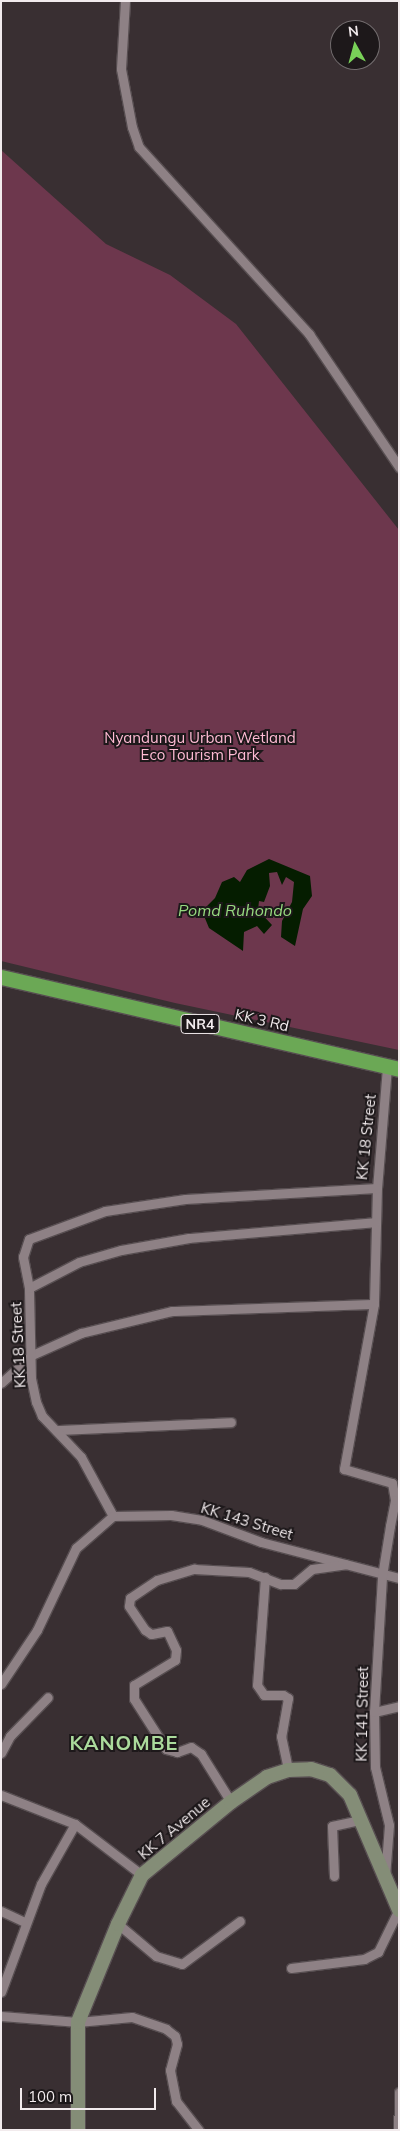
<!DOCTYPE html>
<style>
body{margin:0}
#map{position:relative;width:400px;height:2131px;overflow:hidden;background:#392f32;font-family:Mulish,sans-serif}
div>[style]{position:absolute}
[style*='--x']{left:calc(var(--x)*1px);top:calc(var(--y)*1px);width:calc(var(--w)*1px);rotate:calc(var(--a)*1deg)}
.green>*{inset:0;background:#6d374d}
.water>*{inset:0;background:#051d00}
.roads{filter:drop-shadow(1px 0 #574e51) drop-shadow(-1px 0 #574e51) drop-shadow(0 1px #574e51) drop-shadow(0 -1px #574e51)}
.street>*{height:9px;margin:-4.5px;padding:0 4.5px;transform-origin:4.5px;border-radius:4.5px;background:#8e8185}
.secondary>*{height:14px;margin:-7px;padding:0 7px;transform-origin:7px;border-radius:7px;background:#848d77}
.highway>*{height:15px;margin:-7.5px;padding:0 7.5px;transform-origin:7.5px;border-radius:7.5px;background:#6ba855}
span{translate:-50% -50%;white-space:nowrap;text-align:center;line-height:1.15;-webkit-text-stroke:4px #1d181a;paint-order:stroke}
.shield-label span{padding:1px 4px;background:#1d181a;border:1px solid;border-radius:4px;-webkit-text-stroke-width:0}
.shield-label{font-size:14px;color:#f2ebed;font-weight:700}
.park-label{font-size:15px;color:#ffbbd4}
.street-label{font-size:15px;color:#f2ebed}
.water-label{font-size:16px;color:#96da7f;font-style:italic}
.district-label{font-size:20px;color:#abdb9c;font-weight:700;letter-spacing:1px}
.frame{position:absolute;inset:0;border:2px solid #f2ebed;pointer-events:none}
.north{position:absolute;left:330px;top:20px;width:50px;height:50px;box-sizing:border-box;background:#1d181a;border:1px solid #726c6e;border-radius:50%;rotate:353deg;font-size:14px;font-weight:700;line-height:20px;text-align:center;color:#f2ebed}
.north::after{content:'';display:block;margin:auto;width:18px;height:22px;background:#79d158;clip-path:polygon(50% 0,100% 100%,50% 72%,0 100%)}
.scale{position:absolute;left:20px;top:2088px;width:136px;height:22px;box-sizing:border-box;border:2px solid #f2ebed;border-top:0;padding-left:6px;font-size:15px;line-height:18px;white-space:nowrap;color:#f2ebed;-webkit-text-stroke:4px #1d181a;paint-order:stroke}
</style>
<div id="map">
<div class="green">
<i style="clip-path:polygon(1px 150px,106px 244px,170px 275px,236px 324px,399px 530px,399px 1050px,175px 1003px,1px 961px)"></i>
</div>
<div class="water">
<i style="clip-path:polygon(269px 859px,310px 876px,312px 896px,303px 909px,295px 946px,281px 937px,282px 921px,292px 902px,294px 882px,286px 877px,282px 885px,277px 872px,269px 873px,270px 886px,264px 902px,259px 901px,258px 910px,272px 925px,264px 934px,257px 926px,244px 932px,243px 951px,209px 928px,202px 911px,215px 898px,222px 882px,234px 877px,240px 882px,247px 870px)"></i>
</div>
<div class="roads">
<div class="street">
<i style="--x:125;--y:1;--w:68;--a:93.4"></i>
<i style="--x:121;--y:69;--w:59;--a:79.3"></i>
<i style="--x:132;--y:127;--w:21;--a:71"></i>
<i style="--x:139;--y:147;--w:253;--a:47.7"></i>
<i style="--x:309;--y:334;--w:161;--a:55.9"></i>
<i style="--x:387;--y:1067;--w:121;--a:94.7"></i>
<i style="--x:377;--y:1188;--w:116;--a:91.5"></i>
<i style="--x:374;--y:1304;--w:168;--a:100.3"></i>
<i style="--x:344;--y:1469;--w:50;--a:16.3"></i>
<i style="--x:392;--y:1483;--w:17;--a:80"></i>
<i style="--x:29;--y:1288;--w:56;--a:-27.5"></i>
<i style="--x:79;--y:1262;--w:44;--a:-15.9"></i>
<i style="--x:121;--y:1250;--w:69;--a:-10"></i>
<i style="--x:189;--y:1238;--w:187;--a:-4.9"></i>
<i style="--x:1;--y:1383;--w:42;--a:-42.1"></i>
<i style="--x:32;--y:1355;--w:54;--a:-24.2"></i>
<i style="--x:81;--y:1333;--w:94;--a:-13.6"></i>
<i style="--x:172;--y:1311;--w:202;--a:-2"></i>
<i style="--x:58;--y:1430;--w:173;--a:-2.6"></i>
<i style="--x:113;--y:1516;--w:67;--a:-118.5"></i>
<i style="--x:81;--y:1457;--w:57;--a:-133.6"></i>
<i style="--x:42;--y:1416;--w:15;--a:-113"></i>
<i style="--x:36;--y:1402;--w:24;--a:-102"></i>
<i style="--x:31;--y:1379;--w:91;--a:-91.3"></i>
<i style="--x:29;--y:1288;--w:32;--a:-101"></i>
<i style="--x:23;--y:1257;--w:19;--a:-72"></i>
<i style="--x:29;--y:1239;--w:81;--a:-20.2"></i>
<i style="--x:105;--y:1211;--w:81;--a:-8.5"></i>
<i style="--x:185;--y:1199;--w:192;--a:-3.3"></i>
<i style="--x:113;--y:1516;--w:58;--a:-1"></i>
<i style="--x:171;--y:1515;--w:31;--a:9"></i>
<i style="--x:202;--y:1520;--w:63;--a:20.4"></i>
<i style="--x:261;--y:1542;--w:143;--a:14.6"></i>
<i style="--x:265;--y:1577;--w:108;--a:94.2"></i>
<i style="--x:257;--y:1685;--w:12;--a:55"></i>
<i style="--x:264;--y:1695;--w:19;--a:0"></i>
<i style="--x:283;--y:1695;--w:6;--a:31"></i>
<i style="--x:288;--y:1698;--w:39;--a:100"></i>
<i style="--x:281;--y:1736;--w:35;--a:78"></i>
<i style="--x:1;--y:1684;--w:65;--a:-56.3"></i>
<i style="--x:37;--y:1630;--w:91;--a:-64.6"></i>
<i style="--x:76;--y:1548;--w:49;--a:-40.9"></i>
<i style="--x:374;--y:1712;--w:26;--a:-13"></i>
<i style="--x:1;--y:1753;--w:19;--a:-62"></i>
<i style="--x:10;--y:1736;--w:54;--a:-45.7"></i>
<i style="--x:1;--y:1795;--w:79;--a:21.4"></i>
<i style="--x:75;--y:1824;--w:84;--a:37.3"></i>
<i style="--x:231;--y:1802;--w:57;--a:-122"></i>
<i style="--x:201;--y:1754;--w:12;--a:-145"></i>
<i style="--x:191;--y:1747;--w:15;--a:160"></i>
<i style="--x:177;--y:1752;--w:11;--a:-165"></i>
<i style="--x:166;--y:1749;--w:59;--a:-122.6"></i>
<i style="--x:134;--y:1699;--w:14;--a:-90"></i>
<i style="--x:134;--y:1685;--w:48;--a:-31.4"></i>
<i style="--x:175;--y:1660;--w:10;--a:-84"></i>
<i style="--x:176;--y:1650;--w:21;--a:-115"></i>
<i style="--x:167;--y:1631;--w:16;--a:169"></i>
<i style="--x:151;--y:1634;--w:7;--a:-146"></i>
<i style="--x:145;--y:1630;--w:29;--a:-124"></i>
<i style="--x:129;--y:1606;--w:8;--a:-83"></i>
<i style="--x:130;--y:1598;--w:32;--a:-34"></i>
<i style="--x:157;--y:1580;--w:39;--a:-17"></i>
<i style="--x:194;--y:1569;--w:55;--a:3.1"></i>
<i style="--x:249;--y:1572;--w:34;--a:21"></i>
<i style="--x:281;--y:1584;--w:13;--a:0"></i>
<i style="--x:294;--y:1584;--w:23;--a:-40"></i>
<i style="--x:312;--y:1569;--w:34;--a:-8"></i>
<i style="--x:334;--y:1876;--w:50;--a:-92.3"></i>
<i style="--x:332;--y:1826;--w:29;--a:-12"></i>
<i style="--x:385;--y:1877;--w:52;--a:-85.6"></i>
<i style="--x:389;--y:1825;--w:60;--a:-103.6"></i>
<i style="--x:375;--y:1767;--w:55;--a:-91"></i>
<i style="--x:374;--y:1712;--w:136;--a:-86.6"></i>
<i style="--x:382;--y:1576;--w:51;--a:-80.9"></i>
<i style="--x:390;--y:1526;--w:26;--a:-79"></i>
<i style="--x:395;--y:1500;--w:4;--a:0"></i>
<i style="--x:1;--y:1911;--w:26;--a:25"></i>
<i style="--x:118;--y:1924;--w:50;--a:40.1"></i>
<i style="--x:156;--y:1956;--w:27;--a:17"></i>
<i style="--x:182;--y:1964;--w:72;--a:-36.6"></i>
<i style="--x:291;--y:1968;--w:74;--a:-7"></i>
<i style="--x:364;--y:1959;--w:16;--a:-27"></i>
<i style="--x:378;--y:1952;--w:48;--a:-64"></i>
<i style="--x:1;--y:1992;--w:115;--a:-69.7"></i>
<i style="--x:41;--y:1884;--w:69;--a:-60.5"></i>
<i style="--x:1;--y:2016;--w:77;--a:4.5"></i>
<i style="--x:78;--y:2022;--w:54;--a:-5.3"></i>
<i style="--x:132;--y:2017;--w:36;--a:19"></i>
<i style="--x:166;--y:2029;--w:11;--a:38"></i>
<i style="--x:175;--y:2036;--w:8;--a:76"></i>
<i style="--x:177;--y:2044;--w:27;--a:105"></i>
<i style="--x:170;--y:2070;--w:32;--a:79"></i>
<i style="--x:176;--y:2101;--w:37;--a:52"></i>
<i style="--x:398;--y:2130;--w:38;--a:-88"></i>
</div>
<div class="secondary">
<i style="--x:78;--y:2130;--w:108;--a:-90"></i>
<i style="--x:78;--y:2022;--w:106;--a:-67.8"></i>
<i style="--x:118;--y:1924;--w:55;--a:-63.9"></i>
<i style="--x:142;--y:1875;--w:115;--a:-39.4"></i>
<i style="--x:231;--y:1802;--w:44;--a:-34.8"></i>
<i style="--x:267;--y:1777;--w:22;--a:-18"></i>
<i style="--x:288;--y:1770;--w:23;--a:-2"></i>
<i style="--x:311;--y:1769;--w:20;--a:18"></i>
<i style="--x:330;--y:1775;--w:28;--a:45"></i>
<i style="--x:350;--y:1795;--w:125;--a:66.9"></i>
</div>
<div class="highway">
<i style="--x:1;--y:977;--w:408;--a:13"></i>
</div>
</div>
<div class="shield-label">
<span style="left:200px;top:1024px">NR4</span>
</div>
<div class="park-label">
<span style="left:200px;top:746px">Nyandungu Urban Wetland<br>Eco Tourism Park</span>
</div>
<div class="street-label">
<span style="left:262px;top:1020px;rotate:13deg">KK 3 Rd</span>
<span style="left:366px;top:1137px;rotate:-84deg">KK 18 Street</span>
<span style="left:18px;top:1345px;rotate:-93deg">KK 18 Street</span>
<span style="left:247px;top:1521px;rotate:17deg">KK 143 Street</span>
<span style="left:362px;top:1714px;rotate:-89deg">KK 141 Street</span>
<span style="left:174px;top:1828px;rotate:-40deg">KK 7 Avenue</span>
</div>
<div class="water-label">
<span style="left:235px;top:910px">Pomd Ruhondo</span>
</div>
<div class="district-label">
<span style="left:124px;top:1742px">KANOMBE</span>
</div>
<div class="frame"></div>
<div class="north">N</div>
<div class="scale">100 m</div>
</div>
